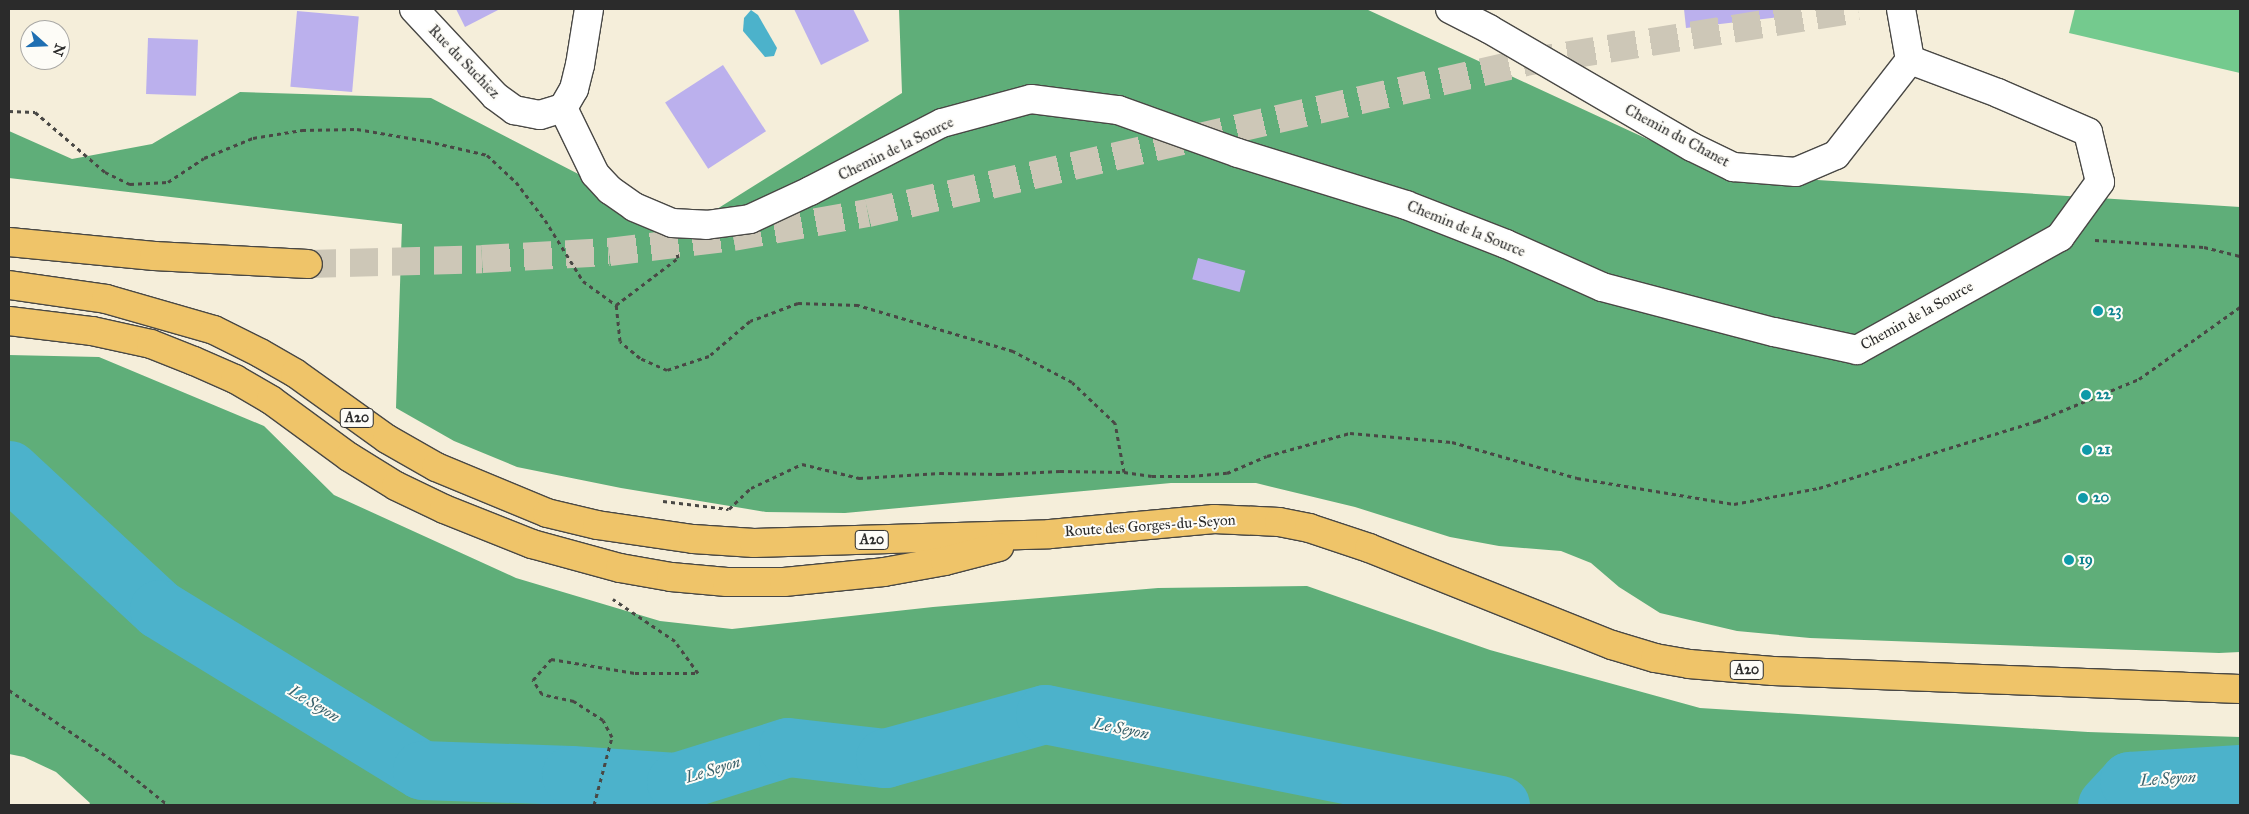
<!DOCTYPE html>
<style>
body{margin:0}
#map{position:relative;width:2249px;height:814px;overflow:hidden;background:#f5eeda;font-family:"IM FELL Great Primer",serif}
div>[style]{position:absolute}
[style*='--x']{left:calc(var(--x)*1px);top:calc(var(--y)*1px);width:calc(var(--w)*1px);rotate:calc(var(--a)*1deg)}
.green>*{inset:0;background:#74ca8e}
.forest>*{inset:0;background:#5fae79}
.water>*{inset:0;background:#4cb2cb}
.river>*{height:59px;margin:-29.5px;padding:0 29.5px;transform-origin:29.5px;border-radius:29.5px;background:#4cb2cb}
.building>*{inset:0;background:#bbb0ed;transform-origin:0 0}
.motorway-tunnel>*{height:28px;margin-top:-14px;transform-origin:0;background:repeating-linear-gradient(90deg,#cdc7b7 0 28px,transparent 0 42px)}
.path>*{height:3px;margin-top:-1.5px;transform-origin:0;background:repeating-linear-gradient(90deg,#494845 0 4px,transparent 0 8px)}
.roads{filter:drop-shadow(1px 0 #494845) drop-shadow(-1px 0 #494845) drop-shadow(0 1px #494845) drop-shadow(0 -1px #494845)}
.minor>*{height:28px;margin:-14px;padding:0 14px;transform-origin:14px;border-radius:14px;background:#fff}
.motorway>*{height:28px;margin:-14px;padding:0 14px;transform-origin:14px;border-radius:14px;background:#efc469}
.dots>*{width:14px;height:14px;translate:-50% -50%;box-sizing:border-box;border:2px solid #fdfcf7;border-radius:50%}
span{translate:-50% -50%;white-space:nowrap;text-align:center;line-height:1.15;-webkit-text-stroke:4px #fdfcf7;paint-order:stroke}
.shield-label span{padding:1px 4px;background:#fdfcf7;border:1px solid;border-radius:4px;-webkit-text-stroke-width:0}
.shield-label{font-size:14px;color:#2b2b2b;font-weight:700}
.street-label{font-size:15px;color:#2b2b2b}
.culture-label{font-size:15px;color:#0d838f;font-weight:700}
.left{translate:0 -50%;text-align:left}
.water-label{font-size:16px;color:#38616b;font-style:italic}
.frame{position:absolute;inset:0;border:10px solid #2b2b2b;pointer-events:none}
.north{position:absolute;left:20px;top:20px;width:50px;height:50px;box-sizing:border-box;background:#fdfcf7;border:1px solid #a9a8a5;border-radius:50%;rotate:110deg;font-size:14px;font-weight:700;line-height:20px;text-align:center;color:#2b2b2b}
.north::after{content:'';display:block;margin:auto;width:18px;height:22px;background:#1f6fb2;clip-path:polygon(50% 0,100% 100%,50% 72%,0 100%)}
</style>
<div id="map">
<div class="green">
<i style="clip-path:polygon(2075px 9px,2240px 9px,2240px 73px,2069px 33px)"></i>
</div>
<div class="forest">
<i style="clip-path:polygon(899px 9px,1366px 9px,1723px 174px,2240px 207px,2240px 652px,2219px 653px,1810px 638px,1737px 631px,1660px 613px,1619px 587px,1591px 563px,1561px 551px,1499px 546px,1450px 537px,1355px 507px,1256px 483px,1171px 483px,845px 513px,766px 512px,621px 488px,517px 467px,454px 441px,396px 408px,402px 224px,9px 178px,9px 131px,72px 159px,152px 144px,240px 92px,431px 98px,685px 229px,902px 93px)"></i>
<i style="clip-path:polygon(9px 355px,99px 357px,264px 426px,334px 495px,516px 578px,660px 621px,732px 629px,933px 607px,1158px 588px,1307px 586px,1490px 650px,1700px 708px,2088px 732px,2240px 737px,2240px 805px,89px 805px,90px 803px,56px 772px,24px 757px,9px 754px)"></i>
</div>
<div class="water">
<i style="clip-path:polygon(751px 10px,758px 15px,777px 48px,774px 56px,765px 57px,743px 31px,744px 18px)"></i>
</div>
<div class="river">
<i style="--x:9;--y:470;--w:205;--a:42.8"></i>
<i style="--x:159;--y:609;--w:308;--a:31.5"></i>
<i style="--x:422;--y:770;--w:149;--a:1.9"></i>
<i style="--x:571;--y:775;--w:105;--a:3.8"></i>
<i style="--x:676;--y:782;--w:117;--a:-17.4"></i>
<i style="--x:788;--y:747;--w:98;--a:6.5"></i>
<i style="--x:885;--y:758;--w:166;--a:-15.4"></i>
<i style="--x:1045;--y:714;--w:464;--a:11.3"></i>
<i style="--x:2107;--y:805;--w:33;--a:-47"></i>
<i style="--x:2129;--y:781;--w:111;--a:-3.6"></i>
</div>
<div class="building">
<i style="clip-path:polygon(456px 9px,500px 9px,465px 27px)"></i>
<i style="clip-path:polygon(794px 9px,853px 9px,869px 41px,821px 65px)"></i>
<i style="clip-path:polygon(1684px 9px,1779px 9px,1780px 17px,1686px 28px)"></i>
<i style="left:297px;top:11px;width:62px;height:76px;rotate:5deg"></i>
<i style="left:148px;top:38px;width:50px;height:56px;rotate:2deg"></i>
<i style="left:723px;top:65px;width:79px;height:69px;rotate:57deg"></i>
<i style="left:1198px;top:258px;width:49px;height:22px;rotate:15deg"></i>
</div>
<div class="motorway-tunnel">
<i style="--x:308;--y:264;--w:174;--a:-1.6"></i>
<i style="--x:482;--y:259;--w:127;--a:-3.2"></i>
<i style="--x:609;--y:252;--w:125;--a:-6.9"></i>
<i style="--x:733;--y:237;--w:137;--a:-10.1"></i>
<i style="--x:868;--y:213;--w:675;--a:-12.92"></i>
<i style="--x:1526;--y:62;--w:336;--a:-9.1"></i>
</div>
<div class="path">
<i style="--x:9;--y:111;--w:26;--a:2"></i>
<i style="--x:35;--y:112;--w:92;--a:40.6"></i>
<i style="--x:105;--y:172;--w:28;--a:26"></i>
<i style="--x:130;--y:184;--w:38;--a:-3"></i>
<i style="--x:168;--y:182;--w:43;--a:-33.7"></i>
<i style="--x:204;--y:158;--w:53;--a:-22.2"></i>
<i style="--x:253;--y:138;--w:50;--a:-9.3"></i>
<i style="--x:302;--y:130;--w:55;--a:-1"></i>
<i style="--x:357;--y:129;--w:71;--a:9.7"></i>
<i style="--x:427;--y:141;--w:62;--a:13.1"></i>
<i style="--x:487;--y:155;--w:40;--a:43"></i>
<i style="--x:516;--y:182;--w:48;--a:52.7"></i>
<i style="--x:545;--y:220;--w:72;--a:58.1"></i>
<i style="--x:583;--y:281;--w:41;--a:36"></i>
<i style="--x:2095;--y:240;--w:109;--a:3.7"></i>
<i style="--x:2204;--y:247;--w:37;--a:14"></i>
<i style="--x:1124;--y:472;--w:28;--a:8"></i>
<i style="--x:1152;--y:476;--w:39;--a:0"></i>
<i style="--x:1191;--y:476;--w:36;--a:-5"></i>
<i style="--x:1227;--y:473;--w:43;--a:-23"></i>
<i style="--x:1267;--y:456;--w:86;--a:-15.5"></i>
<i style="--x:1350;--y:433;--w:102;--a:5"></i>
<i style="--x:1452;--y:442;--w:130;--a:16.1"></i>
<i style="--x:1577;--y:478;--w:159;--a:9.4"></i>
<i style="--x:1734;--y:504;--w:86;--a:-10.7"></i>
<i style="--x:1819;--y:488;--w:228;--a:-17.1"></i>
<i style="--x:2037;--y:421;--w:110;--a:-22.4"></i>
<i style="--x:2139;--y:379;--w:124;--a:-35.5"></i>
<i style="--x:663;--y:501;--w:66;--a:6.9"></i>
<i style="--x:729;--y:509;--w:30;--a:-44"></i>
<i style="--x:751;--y:488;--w:56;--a:-25.2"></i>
<i style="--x:802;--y:464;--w:59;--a:13.8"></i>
<i style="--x:859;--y:478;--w:81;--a:-3.5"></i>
<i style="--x:940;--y:473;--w:60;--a:1"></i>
<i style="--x:1000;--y:474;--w:60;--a:-2.9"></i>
<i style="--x:1060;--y:471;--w:64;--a:0.9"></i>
<i style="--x:1124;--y:472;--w:50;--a:-100.4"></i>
<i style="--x:1115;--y:423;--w:59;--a:-136.4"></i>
<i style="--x:1072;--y:382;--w:67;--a:-152.3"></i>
<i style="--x:1013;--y:351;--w:162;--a:-163.5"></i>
<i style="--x:858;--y:305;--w:60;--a:-178.1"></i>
<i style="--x:798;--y:303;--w:51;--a:159.4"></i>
<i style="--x:750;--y:321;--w:54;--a:139.5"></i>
<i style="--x:709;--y:356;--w:44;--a:161.6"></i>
<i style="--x:667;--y:370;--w:30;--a:-156"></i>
<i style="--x:640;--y:358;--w:26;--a:-140"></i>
<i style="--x:620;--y:341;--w:36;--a:-96"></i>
<i style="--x:616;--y:305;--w:78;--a:-37.2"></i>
<i style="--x:678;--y:258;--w:5;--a:-101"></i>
<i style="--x:9;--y:690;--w:125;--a:34.2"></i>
<i style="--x:112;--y:760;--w:72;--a:38.8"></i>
<i style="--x:594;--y:805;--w:70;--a:-75.2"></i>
<i style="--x:612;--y:737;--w:19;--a:-118"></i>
<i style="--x:603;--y:720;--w:35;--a:-147"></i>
<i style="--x:574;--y:701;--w:33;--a:-168"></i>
<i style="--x:542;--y:694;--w:17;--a:-123"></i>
<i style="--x:533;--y:680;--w:28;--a:-49"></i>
<i style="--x:551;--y:659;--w:85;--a:9.5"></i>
<i style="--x:635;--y:673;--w:63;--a:0"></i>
<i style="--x:698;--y:673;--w:39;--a:-126"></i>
<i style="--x:675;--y:641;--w:75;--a:-145.9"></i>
</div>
<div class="roads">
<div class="minor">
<i style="--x:414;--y:9;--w:119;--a:47"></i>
<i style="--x:495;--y:96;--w:24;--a:36"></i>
<i style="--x:514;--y:110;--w:26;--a:11"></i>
<i style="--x:540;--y:115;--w:24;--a:-17"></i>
<i style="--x:563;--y:108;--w:22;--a:-60"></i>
<i style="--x:574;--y:89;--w:25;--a:-76"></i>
<i style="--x:580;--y:65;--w:57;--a:-80.9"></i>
<i style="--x:1450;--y:9;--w:44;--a:27.1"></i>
<i style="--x:1489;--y:29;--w:235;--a:30.2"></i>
<i style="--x:1692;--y:147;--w:46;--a:26"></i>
<i style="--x:1733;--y:167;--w:63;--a:4.5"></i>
<i style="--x:1796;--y:172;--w:43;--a:-23"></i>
<i style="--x:1836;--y:155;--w:120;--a:-52.1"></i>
<i style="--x:563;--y:108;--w:73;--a:64.1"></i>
<i style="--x:595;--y:174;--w:22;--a:47"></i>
<i style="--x:610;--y:190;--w:29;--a:35"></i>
<i style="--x:634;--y:207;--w:41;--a:22.8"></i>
<i style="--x:672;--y:223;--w:34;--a:3"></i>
<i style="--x:706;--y:225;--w:44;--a:-7.8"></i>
<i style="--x:750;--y:219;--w:66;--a:-25"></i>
<i style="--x:810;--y:191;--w:148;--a:-27.3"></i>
<i style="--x:942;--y:123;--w:92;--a:-15.1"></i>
<i style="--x:1031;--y:99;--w:88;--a:7.2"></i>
<i style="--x:1118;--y:110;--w:127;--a:19.7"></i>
<i style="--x:1238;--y:153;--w:176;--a:17.2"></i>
<i style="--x:1406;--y:205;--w:107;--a:21.3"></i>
<i style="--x:1506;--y:244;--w:105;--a:24.1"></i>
<i style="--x:1602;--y:287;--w:178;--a:14.7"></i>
<i style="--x:1774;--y:332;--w:85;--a:12.2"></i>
<i style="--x:1857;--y:350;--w:232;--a:-29.1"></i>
<i style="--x:2060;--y:237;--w:68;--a:-54"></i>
<i style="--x:2100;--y:182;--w:51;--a:-103.5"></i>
<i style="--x:2088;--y:132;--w:98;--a:-156.6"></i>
<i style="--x:1998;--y:93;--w:94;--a:-159.4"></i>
<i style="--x:1910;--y:60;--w:52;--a:-100"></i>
</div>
<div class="motorway">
<i style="--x:9;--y:242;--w:146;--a:5.5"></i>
<i style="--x:154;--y:256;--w:154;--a:3"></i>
<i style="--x:9;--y:285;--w:98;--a:8.2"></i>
<i style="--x:106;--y:299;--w:112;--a:16"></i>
<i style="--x:214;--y:330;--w:51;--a:26.6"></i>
<i style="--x:260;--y:353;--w:40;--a:29.7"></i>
<i style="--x:295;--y:373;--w:113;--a:35.7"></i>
<i style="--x:387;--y:439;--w:56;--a:29.7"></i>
<i style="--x:436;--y:467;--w:120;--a:22.5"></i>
<i style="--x:547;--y:513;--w:51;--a:13.5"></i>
<i style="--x:597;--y:525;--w:97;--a:8.3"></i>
<i style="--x:693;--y:539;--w:61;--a:3.8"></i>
<i style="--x:754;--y:543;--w:296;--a:-1.7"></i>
<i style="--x:1050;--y:534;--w:165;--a:-5.2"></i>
<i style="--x:1214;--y:519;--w:65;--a:2.6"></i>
<i style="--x:1279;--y:522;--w:31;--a:11"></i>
<i style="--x:1309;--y:528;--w:63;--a:18.4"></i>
<i style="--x:1369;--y:548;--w:262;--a:21.8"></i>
<i style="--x:1612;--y:645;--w:45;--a:16.8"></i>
<i style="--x:1655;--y:658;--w:35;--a:10"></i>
<i style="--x:1689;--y:664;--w:84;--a:4.8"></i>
<i style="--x:1773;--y:671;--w:467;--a:2.2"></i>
<i style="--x:9;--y:321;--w:84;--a:6.9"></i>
<i style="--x:92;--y:331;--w:60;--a:12.4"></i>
<i style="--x:151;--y:344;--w:46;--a:21.6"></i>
<i style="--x:194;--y:361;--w:45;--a:23.7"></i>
<i style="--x:235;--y:379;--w:42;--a:30.3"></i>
<i style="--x:271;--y:400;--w:97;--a:36.2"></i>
<i style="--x:349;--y:457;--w:55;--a:31.7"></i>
<i style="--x:396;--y:486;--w:53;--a:25.6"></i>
<i style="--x:444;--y:509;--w:95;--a:21.7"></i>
<i style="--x:532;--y:544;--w:91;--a:15.3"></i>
<i style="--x:620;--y:568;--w:52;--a:10"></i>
<i style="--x:671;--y:577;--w:56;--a:5.1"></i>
<i style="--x:727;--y:582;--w:57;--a:0"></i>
<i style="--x:784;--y:582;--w:100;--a:-5.7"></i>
<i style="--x:884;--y:572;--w:62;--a:-10.2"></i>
<i style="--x:945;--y:561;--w:56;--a:-14.5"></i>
</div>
</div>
<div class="dots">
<i style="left:2098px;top:311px;background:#0f9aa8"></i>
<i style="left:2086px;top:395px;background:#0f9aa8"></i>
<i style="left:2087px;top:450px;background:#0f9aa8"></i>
<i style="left:2083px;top:498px;background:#0f9aa8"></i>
<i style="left:2069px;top:560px;background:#0f9aa8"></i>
</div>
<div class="shield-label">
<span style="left:357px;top:418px">A20</span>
<span style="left:872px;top:540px">A20</span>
<span style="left:1747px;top:670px">A20</span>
</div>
<div class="street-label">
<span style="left:464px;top:62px;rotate:46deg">Rue du Suchiez</span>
<span style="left:1677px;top:136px;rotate:28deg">Chemin du Chanet</span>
<span style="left:896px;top:149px;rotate:-26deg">Chemin de la Source</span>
<span style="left:1466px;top:229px;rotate:22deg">Chemin de la Source</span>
<span style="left:1917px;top:316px;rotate:-29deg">Chemin de la Source</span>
<span style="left:1150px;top:526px;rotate:-4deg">Route des Gorges-du-Seyon</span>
</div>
<div class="culture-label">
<span class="left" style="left:2108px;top:311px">23</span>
<span class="left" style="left:2096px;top:395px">22</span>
<span class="left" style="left:2097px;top:450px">21</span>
<span class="left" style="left:2093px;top:498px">20</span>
<span class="left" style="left:2079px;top:560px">19</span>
</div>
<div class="water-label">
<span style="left:314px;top:704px;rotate:31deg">Le Seyon</span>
<span style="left:1121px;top:729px;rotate:11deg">Le Seyon</span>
<span style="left:713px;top:770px;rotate:-17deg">Le Seyon</span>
<span style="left:2168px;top:779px;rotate:-4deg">Le Seyon</span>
</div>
<div class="frame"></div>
<div class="north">N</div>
</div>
